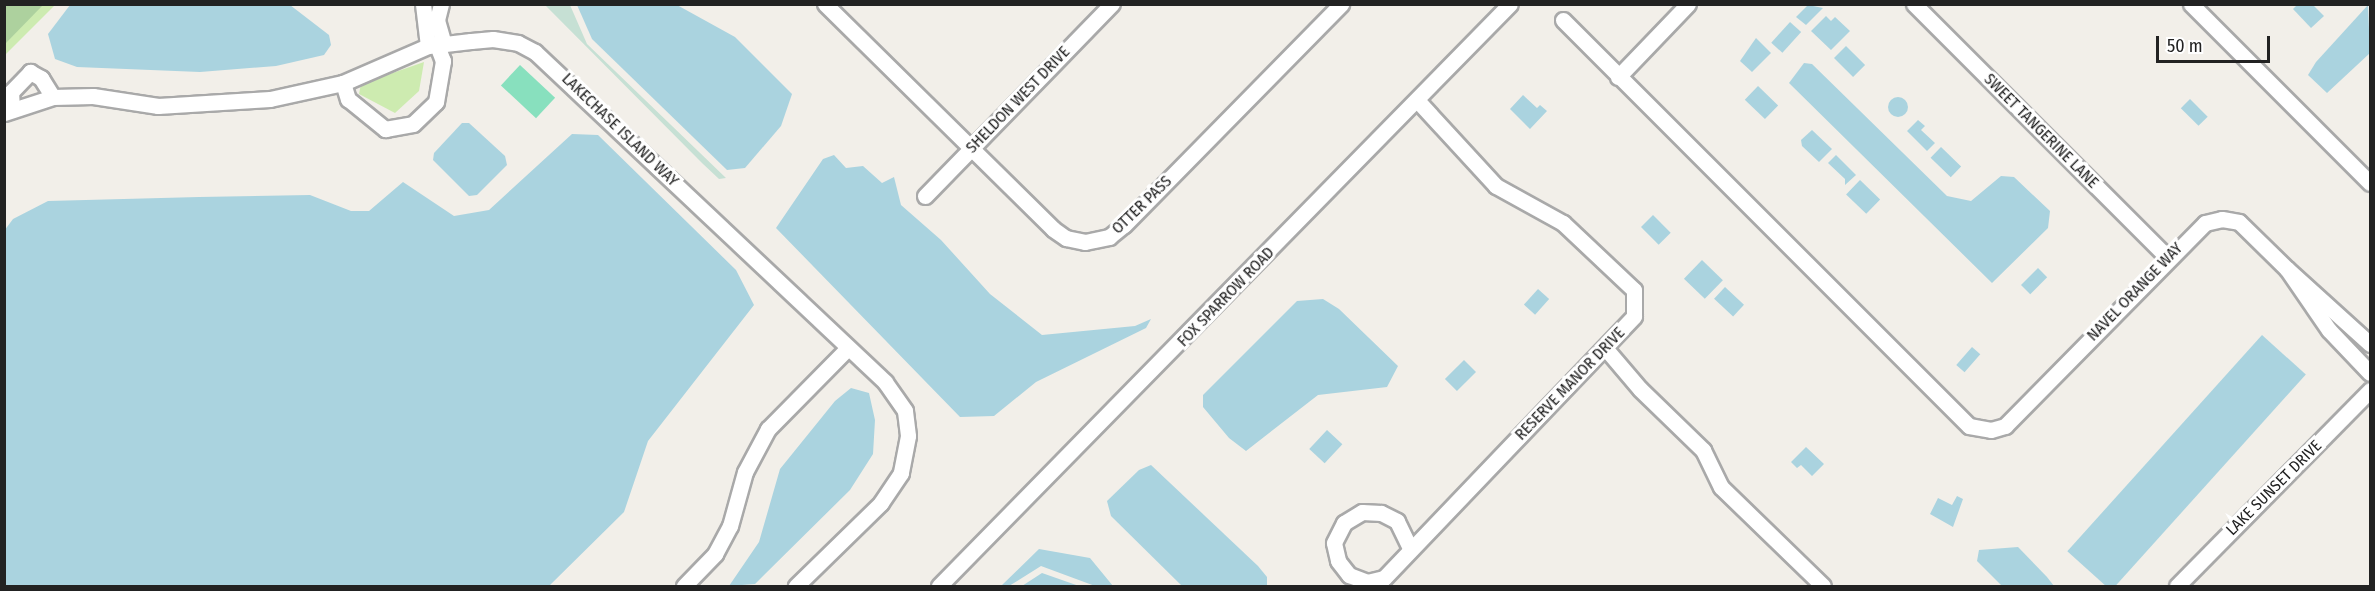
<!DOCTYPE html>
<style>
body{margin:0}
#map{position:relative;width:2375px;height:591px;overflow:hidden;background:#f2efe9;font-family:"Fira Sans Condensed",sans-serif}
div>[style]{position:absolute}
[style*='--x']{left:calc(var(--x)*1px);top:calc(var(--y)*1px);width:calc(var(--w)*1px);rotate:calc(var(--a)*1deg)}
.grass>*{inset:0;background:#cdebb0}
.forest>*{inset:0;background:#add19e}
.wetland>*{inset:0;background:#c6e0d4}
.pitch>*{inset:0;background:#88e0be;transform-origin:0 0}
.water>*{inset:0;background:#aad3df;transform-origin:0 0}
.round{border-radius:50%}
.roads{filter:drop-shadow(2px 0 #a9a9a9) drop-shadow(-2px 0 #a9a9a9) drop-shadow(0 2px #a9a9a9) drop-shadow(0 -2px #a9a9a9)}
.minor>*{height:15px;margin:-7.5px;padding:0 7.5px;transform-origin:7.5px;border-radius:7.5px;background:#fff}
span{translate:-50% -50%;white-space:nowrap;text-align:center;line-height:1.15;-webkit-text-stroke:6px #fff;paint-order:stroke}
.street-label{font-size:16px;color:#222}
.frame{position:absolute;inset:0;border:6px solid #222;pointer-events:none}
.scale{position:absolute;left:2156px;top:36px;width:114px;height:27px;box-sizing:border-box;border:3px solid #222;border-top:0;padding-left:8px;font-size:18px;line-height:21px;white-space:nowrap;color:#222;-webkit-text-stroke:4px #fff;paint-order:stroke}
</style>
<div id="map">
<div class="grass">
<i style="clip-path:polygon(5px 5px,55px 5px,5px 55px)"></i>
<i style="clip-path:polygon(424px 62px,419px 91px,395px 113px,359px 94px,361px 84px)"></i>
</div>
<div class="forest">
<i style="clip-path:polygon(5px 4px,43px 5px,5px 44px,4px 5px)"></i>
</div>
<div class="wetland">
<i style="clip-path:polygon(545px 5px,570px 5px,587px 44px,726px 178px,719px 179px,702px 163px)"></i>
</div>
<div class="pitch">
<i style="left:520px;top:65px;width:48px;height:28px;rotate:43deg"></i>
</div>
<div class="water">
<i style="clip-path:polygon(290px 5px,329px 35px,331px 45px,324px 55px,276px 66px,200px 72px,77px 67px,55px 59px,48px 34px,70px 5px)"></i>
<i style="clip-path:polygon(577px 5px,677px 5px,735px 37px,792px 94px,781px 126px,745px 168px,727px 170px,592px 39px)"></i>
<i style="clip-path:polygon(1808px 5px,1823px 8px,1806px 25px,1796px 17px)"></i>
<i style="clip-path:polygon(2297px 5px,2313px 5px,2324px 16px,2311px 28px,2293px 9px)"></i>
<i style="clip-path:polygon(2368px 5px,2370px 53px,2327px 93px,2308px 75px,2316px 62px)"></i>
<i style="clip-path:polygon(1826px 16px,1831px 21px,1835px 17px,1850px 31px,1831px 50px,1811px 31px)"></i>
<i style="left:1790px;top:22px;width:15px;height:28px;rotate:42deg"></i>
<i style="clip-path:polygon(1756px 38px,1771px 53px,1752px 72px,1740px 61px)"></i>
<i style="left:1846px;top:46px;width:27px;height:17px;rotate:45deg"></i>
<i style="clip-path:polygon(1804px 63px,1812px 64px,1947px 196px,1971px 201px,2001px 176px,2014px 177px,2050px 211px,2048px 228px,1992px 283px,1789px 83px)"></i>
<i style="left:1758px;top:86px;width:28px;height:19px;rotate:44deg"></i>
<i style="clip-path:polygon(1523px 95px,1537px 108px,1540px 105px,1547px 111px,1530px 129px,1510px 109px)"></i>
<i class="round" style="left:1888px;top:97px;width:20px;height:20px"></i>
<i style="left:2190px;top:99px;width:25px;height:13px;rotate:45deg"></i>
<i style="clip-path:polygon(1918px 120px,1925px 126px,1921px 130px,1935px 143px,1927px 151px,1907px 131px)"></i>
<i style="clip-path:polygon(462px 123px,469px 123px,505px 156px,507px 165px,477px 195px,469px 196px,433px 160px,434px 153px)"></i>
<i style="clip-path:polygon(1812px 130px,1832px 149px,1819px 162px,1802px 146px,1801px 140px)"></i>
<i style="clip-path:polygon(572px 134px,598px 135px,736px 270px,754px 305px,648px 441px,624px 512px,549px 586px,5px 586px,4px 231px,13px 219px,48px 201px,199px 197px,310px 195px,351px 211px,369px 211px,403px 182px,454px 216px,489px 210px)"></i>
<i style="left:1941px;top:147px;width:28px;height:15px;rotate:44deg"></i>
<i style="clip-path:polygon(834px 155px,846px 168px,863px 166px,882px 183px,894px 177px,901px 205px,941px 240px,990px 294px,1042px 335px,1135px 326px,1151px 319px,1146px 328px,1036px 382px,994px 416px,960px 417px,776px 228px,823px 159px)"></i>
<i style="clip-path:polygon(1836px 155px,1856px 175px,1845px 185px,1845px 179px,1828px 163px)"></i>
<i style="left:1860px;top:180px;width:28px;height:20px;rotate:44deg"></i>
<i style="left:1653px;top:215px;width:25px;height:17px;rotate:45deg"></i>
<i style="left:1702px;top:260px;width:29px;height:26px;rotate:44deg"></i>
<i style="left:2038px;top:268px;width:13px;height:24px;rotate:45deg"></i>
<i style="left:1725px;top:287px;width:26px;height:16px;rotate:43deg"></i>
<i style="left:1538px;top:289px;width:15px;height:21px;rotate:42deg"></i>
<i style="clip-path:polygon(1323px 299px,1339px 309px,1398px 366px,1387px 387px,1318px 395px,1246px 451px,1229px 438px,1203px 407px,1203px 395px,1297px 301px)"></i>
<i style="left:2262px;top:335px;width:59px;height:291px;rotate:42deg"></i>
<i style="left:1972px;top:347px;width:11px;height:24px;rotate:41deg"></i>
<i style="left:1464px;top:360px;width:17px;height:27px;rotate:45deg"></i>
<i style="clip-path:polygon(851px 388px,869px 393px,875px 420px,873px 454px,850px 490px,755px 584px,729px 586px,759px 542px,780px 469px,835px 401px)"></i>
<i style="left:1327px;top:430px;width:21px;height:26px;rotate:43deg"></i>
<i style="clip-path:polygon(1806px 447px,1824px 464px,1812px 476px,1801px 465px,1797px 468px,1791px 462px)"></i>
<i style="clip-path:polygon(1151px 465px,1258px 566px,1267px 577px,1267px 586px,1182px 586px,1111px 516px,1107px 501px,1139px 470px)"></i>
<i style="clip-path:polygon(1957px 496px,1963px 499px,1953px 527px,1930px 514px,1938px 498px,1952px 505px)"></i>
<i style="clip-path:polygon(2018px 547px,2047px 577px,2054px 586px,2002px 586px,1977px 561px,1979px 550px)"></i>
<i style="clip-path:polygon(1039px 549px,1090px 558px,1113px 586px,1095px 586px,1041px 566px,1009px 586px,1001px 586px)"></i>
<i style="clip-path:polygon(1042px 573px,1079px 586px,1022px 586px)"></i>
</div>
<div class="roads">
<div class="minor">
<i style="--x:423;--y:4;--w:42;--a:83.2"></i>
<i style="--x:441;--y:4;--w:16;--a:104"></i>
<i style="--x:437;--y:20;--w:25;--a:74"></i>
<i style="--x:825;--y:4;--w:320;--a:44.6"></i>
<i style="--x:1053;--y:229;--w:16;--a:35"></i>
<i style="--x:1066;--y:238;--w:19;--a:12"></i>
<i style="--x:1085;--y:242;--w:25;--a:-12"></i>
<i style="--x:1109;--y:237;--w:19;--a:-39"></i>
<i style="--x:1124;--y:225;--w:310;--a:-45.5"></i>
<i style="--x:1914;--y:4;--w:359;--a:45"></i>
<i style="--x:2191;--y:4;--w:253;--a:45"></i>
<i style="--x:1563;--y:20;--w:574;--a:45"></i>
<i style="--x:1969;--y:426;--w:22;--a:10"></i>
<i style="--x:1991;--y:430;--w:15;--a:-16"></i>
<i style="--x:2005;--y:426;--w:285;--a:-45.4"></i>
<i style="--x:2205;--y:223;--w:17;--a:-13"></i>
<i style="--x:2222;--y:219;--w:17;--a:10"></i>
<i style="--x:2239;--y:222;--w:67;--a:44.4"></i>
<i style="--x:1618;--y:77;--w:101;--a:-46.2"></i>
<i style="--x:343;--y:83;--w:17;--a:73"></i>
<i style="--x:348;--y:99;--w:48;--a:39"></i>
<i style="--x:385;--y:129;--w:28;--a:-10"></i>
<i style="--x:413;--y:124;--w:32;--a:-44"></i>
<i style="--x:436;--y:102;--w:42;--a:-80.3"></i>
<i style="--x:443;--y:61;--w:17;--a:-111"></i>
<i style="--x:12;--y:110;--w:18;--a:-93"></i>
<i style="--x:11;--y:92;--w:28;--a:-46"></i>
<i style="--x:30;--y:72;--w:13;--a:29"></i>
<i style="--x:41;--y:78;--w:22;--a:58"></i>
<i style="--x:4;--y:113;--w:52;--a:-18.1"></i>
<i style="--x:53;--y:97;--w:40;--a:-1.4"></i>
<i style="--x:93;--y:96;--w:66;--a:8.7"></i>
<i style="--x:158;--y:106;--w:112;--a:-3.6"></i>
<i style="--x:270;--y:99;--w:75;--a:-12.4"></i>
<i style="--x:343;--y:83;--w:93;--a:-23.5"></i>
<i style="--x:428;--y:46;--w:43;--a:-6.6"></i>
<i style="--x:471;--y:41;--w:22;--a:-5"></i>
<i style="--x:493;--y:39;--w:25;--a:9"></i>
<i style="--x:518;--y:43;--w:19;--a:28"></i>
<i style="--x:535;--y:52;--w:481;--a:43.3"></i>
<i style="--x:885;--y:382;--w:35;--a:55"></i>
<i style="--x:905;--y:411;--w:25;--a:83"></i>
<i style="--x:908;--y:436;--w:38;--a:101"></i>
<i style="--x:901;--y:473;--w:36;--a:124"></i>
<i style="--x:881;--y:503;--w:119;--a:135.7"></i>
<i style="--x:925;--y:196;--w:268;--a:-45.8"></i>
<i style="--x:2370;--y:344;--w:112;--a:-137.9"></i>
<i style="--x:2287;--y:269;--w:74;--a:55.5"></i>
<i style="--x:2329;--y:330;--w:59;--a:46.4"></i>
<i style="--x:1606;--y:349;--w:52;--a:49.6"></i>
<i style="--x:1640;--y:389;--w:88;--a:44.1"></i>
<i style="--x:1703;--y:450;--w:41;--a:64.1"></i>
<i style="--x:1721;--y:487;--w:142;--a:44.1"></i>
<i style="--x:1410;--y:548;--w:30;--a:-116"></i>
<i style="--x:1397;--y:521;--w:18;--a:-153"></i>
<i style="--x:1381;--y:513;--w:19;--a:-177"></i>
<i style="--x:1362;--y:512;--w:21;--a:149"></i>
<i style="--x:1344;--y:523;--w:22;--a:117"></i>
<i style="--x:1334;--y:543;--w:18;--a:77"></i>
<i style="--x:1338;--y:561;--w:18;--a:52"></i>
<i style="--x:1349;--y:575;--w:19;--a:21"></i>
<i style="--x:1367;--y:582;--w:17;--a:-13"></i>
<i style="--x:1384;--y:578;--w:362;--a:-46.3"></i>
<i style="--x:1634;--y:316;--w:26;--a:-90"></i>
<i style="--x:1634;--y:290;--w:98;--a:-136.7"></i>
<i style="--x:1563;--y:223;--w:77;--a:-151.1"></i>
<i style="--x:1496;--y:186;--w:117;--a:-132.6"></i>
<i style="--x:684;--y:586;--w:45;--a:-45.9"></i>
<i style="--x:715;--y:554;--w:32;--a:-62"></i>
<i style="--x:730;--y:526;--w:56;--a:-74.5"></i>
<i style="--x:745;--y:472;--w:49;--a:-61.9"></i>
<i style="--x:768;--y:429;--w:112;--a:-45.4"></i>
<i style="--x:939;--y:586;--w:815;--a:-45.55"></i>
<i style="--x:2177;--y:586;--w:275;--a:-45.4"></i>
</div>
</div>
<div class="street-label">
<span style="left:1018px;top:100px;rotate:-46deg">SHELDON WEST DRIVE</span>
<span style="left:620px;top:130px;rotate:44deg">LAKECHASE ISLAND WAY</span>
<span style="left:2041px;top:131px;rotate:45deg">SWEET TANGERINE LANE</span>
<span style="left:1142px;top:205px;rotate:-44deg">OTTER PASS</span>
<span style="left:2135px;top:292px;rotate:-46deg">NAVEL ORANGE WAY</span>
<span style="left:1226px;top:297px;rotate:-46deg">FOX SPARROW ROAD</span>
<span style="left:1570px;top:384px;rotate:-46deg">RESERVE MANOR DRIVE</span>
<span style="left:2274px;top:488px;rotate:-45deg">LAKE SUNSET DRIVE</span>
</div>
<div class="frame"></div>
<div class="scale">50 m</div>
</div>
